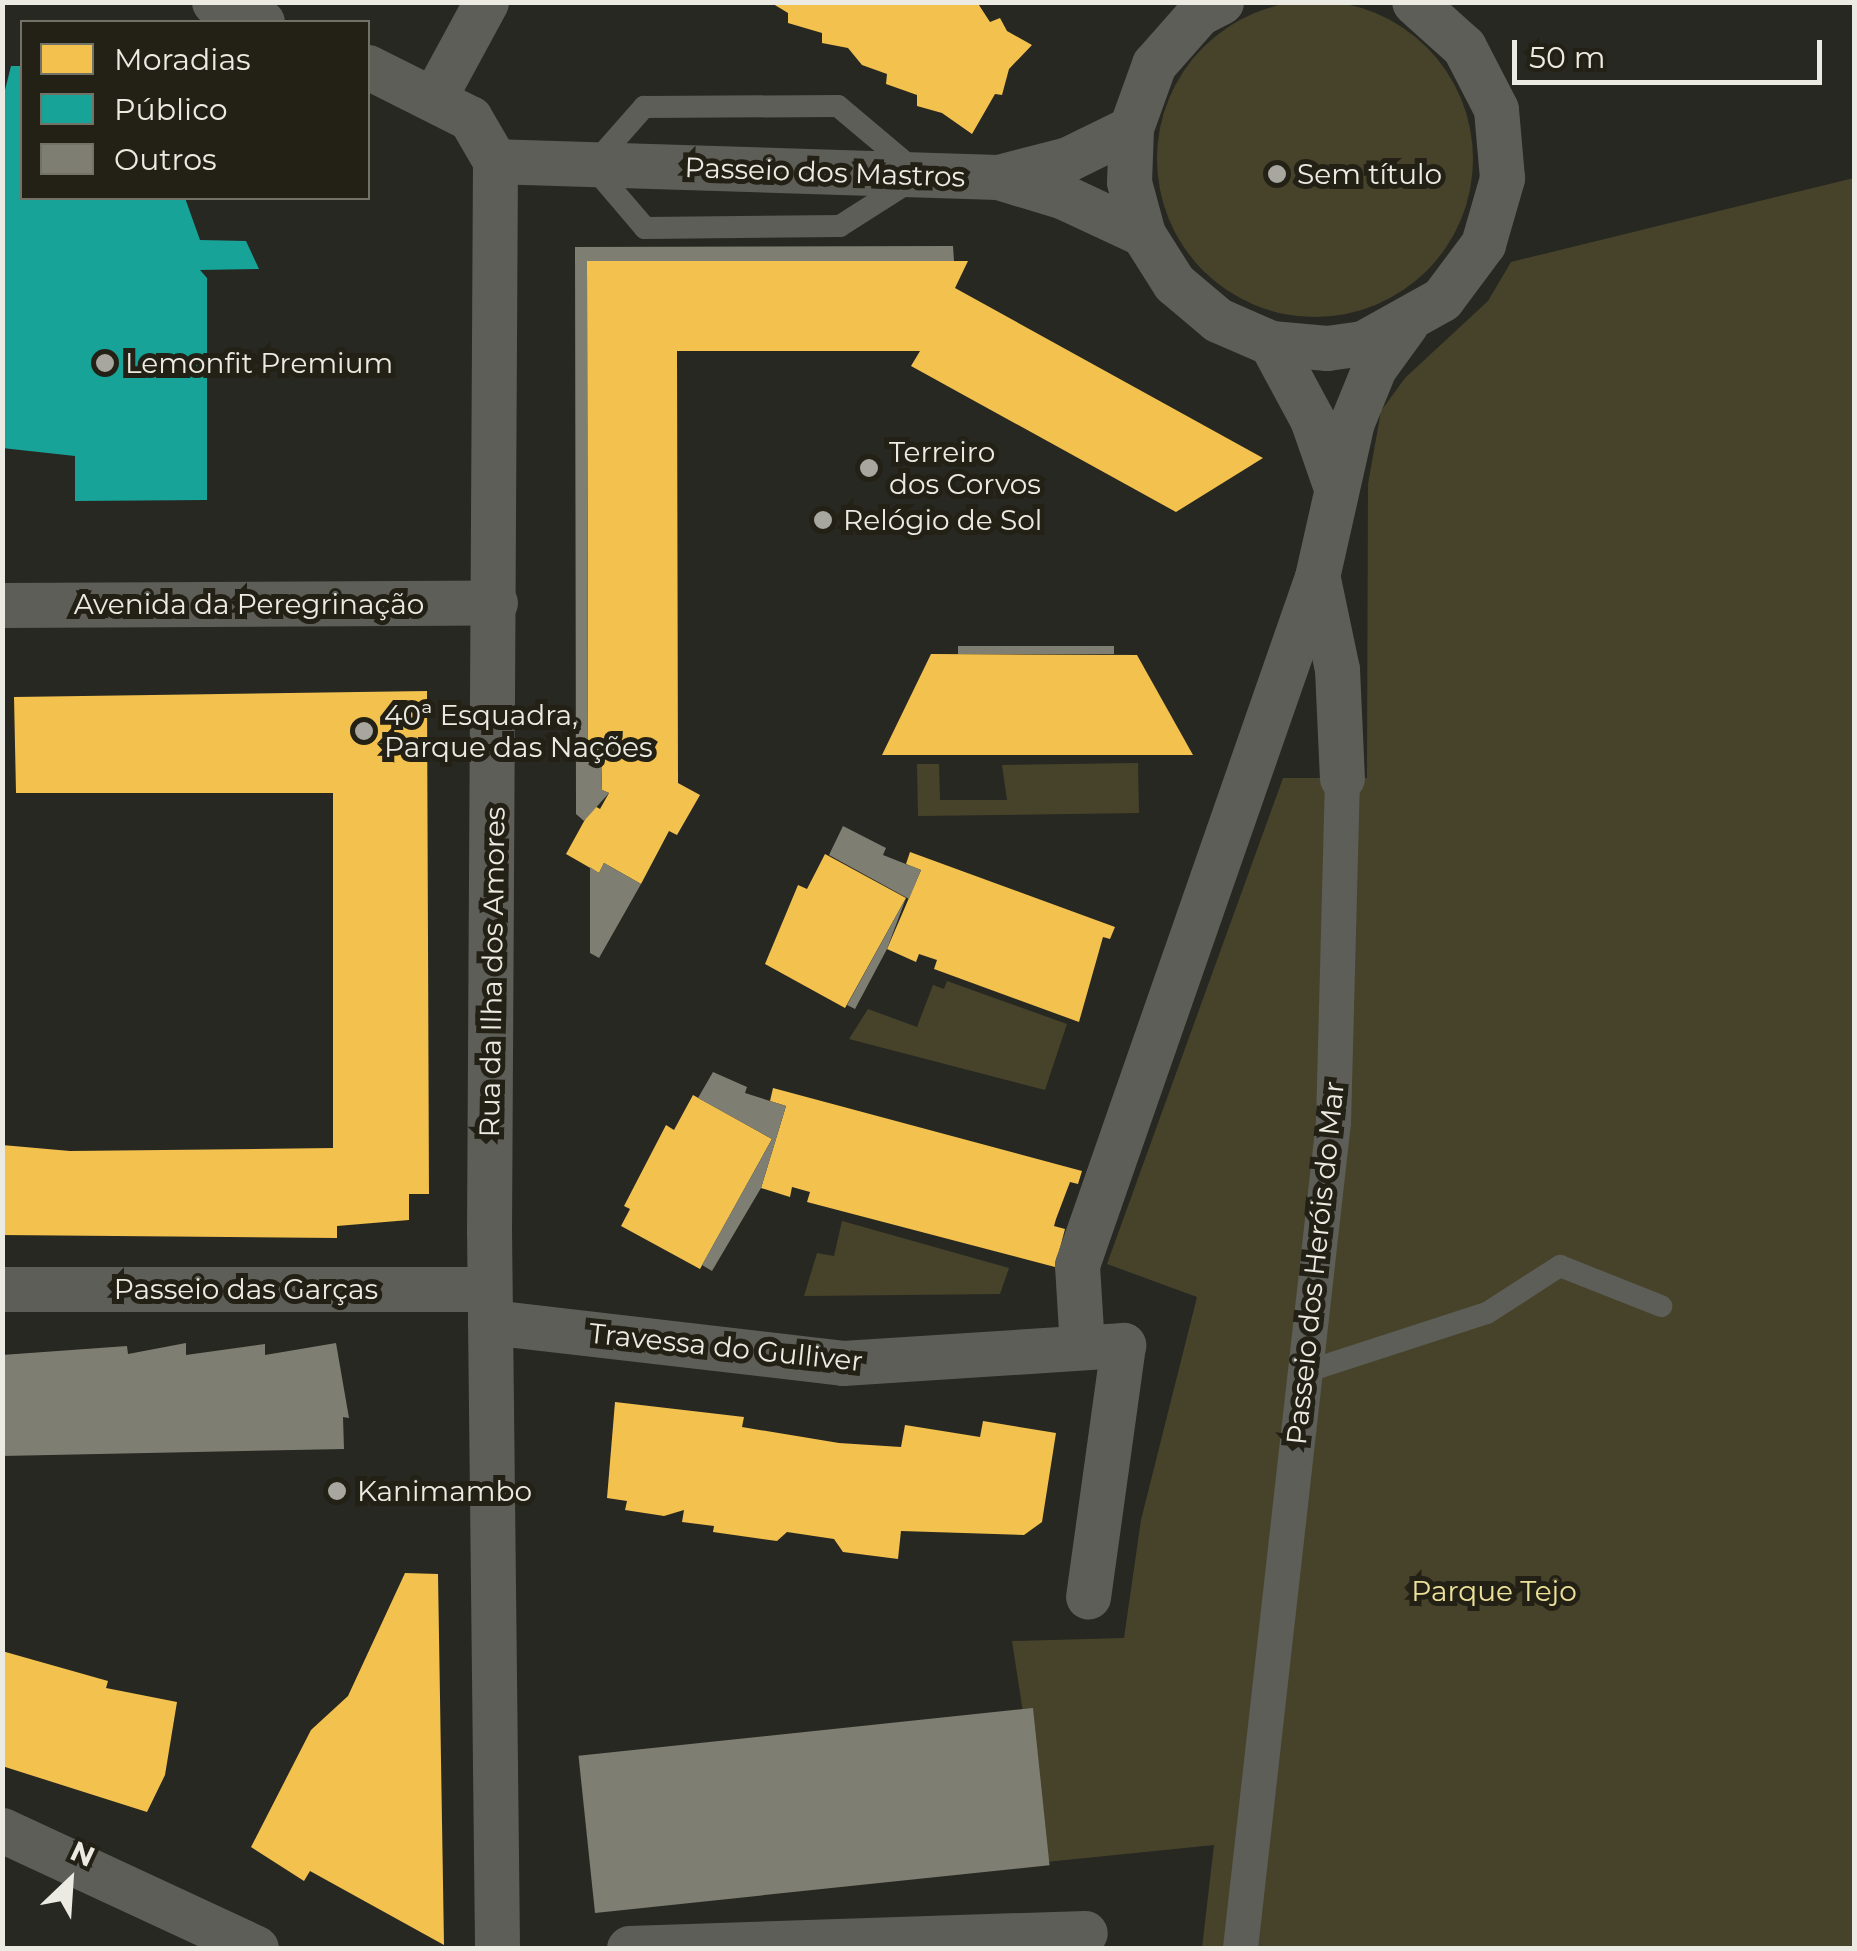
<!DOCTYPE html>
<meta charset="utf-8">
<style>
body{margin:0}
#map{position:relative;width:1857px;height:1951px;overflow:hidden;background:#282822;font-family:Montserrat,sans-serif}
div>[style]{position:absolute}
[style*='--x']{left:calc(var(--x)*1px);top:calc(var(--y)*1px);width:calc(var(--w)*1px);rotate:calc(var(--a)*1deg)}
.green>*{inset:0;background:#47432a}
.round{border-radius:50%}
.homes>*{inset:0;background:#f2c14e}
.public>*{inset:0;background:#17a398}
.building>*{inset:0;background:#7f7e72;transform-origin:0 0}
.service>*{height:22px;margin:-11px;padding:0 11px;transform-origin:11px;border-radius:11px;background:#5e5e58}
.pedestrian>*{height:35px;margin:-17.5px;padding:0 17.5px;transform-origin:17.5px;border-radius:17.5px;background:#5e5e58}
.minor>*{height:45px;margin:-22.5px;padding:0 22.5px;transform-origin:22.5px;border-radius:22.5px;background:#5e5e58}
.dots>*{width:28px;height:28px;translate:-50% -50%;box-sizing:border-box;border:5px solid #232115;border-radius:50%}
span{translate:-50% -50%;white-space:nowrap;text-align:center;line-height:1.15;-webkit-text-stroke:10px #232115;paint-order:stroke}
.street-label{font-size:28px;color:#ecebe3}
.poi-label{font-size:28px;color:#ecebe3}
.left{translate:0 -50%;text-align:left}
.park-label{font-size:28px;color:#ede19a}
.frame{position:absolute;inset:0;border:5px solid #ecebe3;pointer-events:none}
.legend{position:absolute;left:20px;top:20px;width:350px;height:180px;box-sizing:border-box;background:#232115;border:2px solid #737267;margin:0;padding:12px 18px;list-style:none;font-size:30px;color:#ecebe3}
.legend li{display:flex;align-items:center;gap:20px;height:50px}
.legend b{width:50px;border:2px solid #737267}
.north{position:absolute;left:20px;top:1831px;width:100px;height:100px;-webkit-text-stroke:8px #232115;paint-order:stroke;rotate:25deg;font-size:28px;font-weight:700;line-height:40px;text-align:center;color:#ecebe3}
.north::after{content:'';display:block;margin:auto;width:35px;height:45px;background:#ecebe3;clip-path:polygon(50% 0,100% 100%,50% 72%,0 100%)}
.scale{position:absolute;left:1512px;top:40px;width:310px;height:45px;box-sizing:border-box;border:5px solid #ecebe3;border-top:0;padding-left:12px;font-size:30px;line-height:35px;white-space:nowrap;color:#ecebe3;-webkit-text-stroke:8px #232115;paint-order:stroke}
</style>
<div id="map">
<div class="green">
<i class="round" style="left:1157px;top:1px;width:316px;height:316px"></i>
<i style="clip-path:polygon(1854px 178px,1854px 1948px,1202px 1948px,1214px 1845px,1046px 1862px,1012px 1641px,1124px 1638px,1141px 1520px,1197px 1297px,1107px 1264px,1283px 778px,1367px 778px,1368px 484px,1381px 411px,1405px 378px,1488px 301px,1511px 262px)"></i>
<i style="clip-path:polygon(1138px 763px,1139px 813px,918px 816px,917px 764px,939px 764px,940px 800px,1007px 800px,1002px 765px)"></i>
<i style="clip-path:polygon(947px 981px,1067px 1024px,1045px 1090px,849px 1039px,868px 1009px,917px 1027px,933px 985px,944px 989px)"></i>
<i style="clip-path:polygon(842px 1221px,1009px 1268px,1000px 1294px,804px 1296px,817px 1253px,834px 1256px)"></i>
</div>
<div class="homes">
<i style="clip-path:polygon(770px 2px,977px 2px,990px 22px,1000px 18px,1007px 31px,1032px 45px,1009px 69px,1002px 95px,995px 94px,972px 134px,942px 113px,917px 106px,917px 95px,886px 84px,887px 74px,862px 65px,848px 48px,822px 43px,822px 33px,788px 23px,788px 13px)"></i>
<i style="clip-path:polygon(587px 261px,968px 261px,955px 288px,1263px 458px,1176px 512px,911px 366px,920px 351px,677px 351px,678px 783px,700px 795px,677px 835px,669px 831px,641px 884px,604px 863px,599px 873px,566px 854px,593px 805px,600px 809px,609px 793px,602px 790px,601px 755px,588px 755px)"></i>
<i style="clip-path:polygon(931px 654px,1137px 655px,1193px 755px,882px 755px)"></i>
<i style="clip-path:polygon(427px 691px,429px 1194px,409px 1194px,409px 1220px,337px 1226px,337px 1238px,2px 1235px,2px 1145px,70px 1151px,333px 1148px,333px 793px,16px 793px,14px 697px)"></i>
<i style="clip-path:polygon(910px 852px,1115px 927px,1110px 939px,1103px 937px,1079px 1022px,934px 969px,937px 960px,919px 954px,916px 962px,887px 949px,921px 870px,906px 864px)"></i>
<i style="clip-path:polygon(825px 854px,906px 898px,845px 1008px,765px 964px,798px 885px,807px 889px)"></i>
<i style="clip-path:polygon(773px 1088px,1082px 1171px,1078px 1184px,1070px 1182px,1056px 1219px,1054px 1226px,1065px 1229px,1055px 1267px,807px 1202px,810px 1192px,792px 1187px,790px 1197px,761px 1188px,786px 1106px,770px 1101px)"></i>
<i style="clip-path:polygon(693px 1095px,772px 1139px,700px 1269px,621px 1226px,630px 1209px,624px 1206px,666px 1125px,674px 1130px)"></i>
<i style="clip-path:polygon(615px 1402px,744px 1417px,742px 1427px,839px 1443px,901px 1447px,905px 1425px,980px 1437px,983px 1421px,1056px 1433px,1042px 1522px,1024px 1535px,901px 1531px,898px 1559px,843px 1552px,834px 1539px,787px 1532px,777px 1541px,713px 1532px,714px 1526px,682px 1522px,684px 1510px,664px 1516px,625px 1510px,627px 1501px,607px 1498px)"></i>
<i style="clip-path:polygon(405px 1573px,438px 1574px,444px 1945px,310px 1871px,304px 1881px,251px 1847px,311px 1730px,348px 1696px)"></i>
<i style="clip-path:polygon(2px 1651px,108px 1681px,106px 1688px,177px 1702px,165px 1775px,147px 1812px,2px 1766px)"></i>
</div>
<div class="public">
<i style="clip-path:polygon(11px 66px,22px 66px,22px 198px,185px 198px,200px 240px,246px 241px,259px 269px,200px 270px,207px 278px,207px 500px,75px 501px,75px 456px,2px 448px,2px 102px)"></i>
</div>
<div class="building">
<i style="clip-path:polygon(953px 246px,954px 261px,587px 261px,588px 755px,601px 755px,602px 790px,609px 793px,584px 821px,576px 814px,575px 247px)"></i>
<i style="left:958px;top:646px;width:156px;height:8px"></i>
<i style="clip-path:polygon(843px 826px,886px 848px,883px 855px,921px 870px,909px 899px,829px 855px)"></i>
<i style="clip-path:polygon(604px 863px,641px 884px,599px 958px,590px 953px,590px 867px,599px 873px)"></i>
<i style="clip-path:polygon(906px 898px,887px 949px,855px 1009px,847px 1005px)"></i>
<i style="clip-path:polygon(713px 1072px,747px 1087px,745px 1093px,786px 1106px,761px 1188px,712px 1271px,702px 1265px,772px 1139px,698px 1098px)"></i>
<i style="clip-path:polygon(186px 1343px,186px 1355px,265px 1344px,265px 1355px,336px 1343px,349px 1418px,343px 1417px,344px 1449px,2px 1456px,2px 1355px,127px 1346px,128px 1354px)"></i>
<i style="left:1033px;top:1708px;width:158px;height:457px;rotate:84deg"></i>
</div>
<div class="service">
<i style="--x:838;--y:106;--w:107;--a:40.1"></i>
<i style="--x:920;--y:175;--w:95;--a:147.5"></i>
<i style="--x:840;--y:226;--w:195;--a:179.4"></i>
<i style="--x:645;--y:228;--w:82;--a:-130.5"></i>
<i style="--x:592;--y:166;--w:79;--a:-48.6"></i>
<i style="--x:644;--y:107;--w:194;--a:-0.3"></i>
<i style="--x:1305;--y:1372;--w:191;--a:-18"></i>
<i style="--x:1487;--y:1313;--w:87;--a:-32.8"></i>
<i style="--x:1560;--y:1266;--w:109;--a:21.6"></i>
</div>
<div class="pedestrian">
<i style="--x:1240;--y:1948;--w:831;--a:-83.58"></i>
<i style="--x:1333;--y:1122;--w:344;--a:-88.5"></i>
</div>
<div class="minor">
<i style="--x:214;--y:2;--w:52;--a:22.6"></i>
<i style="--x:1221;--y:2;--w:25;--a:153"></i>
<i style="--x:1199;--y:13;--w:68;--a:131.4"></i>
<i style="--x:1154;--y:64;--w:68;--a:109.8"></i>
<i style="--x:1131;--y:128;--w:54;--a:92.1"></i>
<i style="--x:1129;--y:182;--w:54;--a:74.9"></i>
<i style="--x:1143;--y:234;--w:58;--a:57.7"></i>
<i style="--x:1174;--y:283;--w:57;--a:40.1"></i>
<i style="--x:1218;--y:320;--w:58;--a:23.5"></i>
<i style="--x:1271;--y:343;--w:56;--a:5.1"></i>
<i style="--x:1327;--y:348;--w:36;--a:-8"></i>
<i style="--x:1363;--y:343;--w:90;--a:-29.1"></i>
<i style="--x:1442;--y:299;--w:69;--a:-53.3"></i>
<i style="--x:1483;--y:244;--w:69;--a:-73.9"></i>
<i style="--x:1502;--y:178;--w:69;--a:-95"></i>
<i style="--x:1496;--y:109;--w:70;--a:-117.3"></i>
<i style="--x:1464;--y:47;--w:67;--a:-138"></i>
<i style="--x:368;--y:67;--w:114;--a:26.6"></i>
<i style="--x:470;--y:118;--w:50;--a:59.8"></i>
<i style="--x:495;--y:161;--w:1068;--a:90.32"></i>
<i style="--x:489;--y:1229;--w:719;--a:89.36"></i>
<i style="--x:435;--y:96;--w:107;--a:-61.5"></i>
<i style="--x:495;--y:161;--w:503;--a:1.82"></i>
<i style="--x:998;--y:177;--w:69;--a:16.9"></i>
<i style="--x:1064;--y:197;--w:87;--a:25.1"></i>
<i style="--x:1002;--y:176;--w:68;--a:-14.4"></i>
<i style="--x:1068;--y:159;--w:70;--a:-26.2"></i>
<i style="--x:1271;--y:343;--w:86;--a:61.7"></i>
<i style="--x:1312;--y:419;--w:67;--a:70.8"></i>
<i style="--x:1318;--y:579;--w:92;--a:78.1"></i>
<i style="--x:1337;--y:669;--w:109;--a:87.4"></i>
<i style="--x:2;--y:605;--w:493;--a:-0.3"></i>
<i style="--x:2;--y:1289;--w:487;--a:0"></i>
<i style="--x:490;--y:1322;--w:355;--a:6.6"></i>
<i style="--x:843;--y:1363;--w:281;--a:-3.7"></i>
<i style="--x:1123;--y:1345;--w:254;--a:97.9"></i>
<i style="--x:1082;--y:1347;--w:82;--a:-93.5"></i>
<i style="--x:1077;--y:1265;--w:729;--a:-70.77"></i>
<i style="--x:1317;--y:577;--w:159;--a:-77.3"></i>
<i style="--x:1352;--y:422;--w:58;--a:-67.8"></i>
<i style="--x:1374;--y:368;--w:54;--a:-54"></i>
<i style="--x:2;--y:1830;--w:280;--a:24.9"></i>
<i style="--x:629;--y:1948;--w:456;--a:-1.9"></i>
</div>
<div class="dots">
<i style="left:1277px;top:174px;background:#a7a79f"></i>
<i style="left:105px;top:363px;background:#a7a79f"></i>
<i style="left:869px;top:468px;background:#a7a79f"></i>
<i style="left:823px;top:520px;background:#a7a79f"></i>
<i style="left:364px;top:731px;background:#a7a79f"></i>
<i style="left:337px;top:1491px;background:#a7a79f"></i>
</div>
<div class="street-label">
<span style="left:825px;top:172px;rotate:2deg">Passeio dos Mastros</span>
<span style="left:249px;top:604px">Avenida da Peregrinação</span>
<span style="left:492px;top:972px;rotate:-89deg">Rua da Ilha dos Amores</span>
<span style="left:1315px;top:1263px;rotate:-84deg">Passeio dos Heróis do Mar</span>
<span style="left:246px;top:1289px">Passeio das Garças</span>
<span style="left:726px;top:1347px;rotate:6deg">Travessa do Gulliver</span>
</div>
<div class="poi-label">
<span class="left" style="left:1297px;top:174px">Sem título</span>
<span class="left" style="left:125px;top:363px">Lemonfit Premium</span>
<span class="left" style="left:889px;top:468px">Terreiro<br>dos Corvos</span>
<span class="left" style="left:843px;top:520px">Relógio de Sol</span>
<span class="left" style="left:384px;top:731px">40ª Esquadra,<br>Parque das Nações</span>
<span class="left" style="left:357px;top:1491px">Kanimambo</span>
</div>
<div class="park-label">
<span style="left:1494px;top:1591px">Parque Tejo</span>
</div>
<div class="frame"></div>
<ul class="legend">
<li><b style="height:28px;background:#f2c14e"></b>Moradias</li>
<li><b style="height:28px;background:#17a398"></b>Público</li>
<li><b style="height:28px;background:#7f7e72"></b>Outros</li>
</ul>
<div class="north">N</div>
<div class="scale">50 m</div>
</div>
